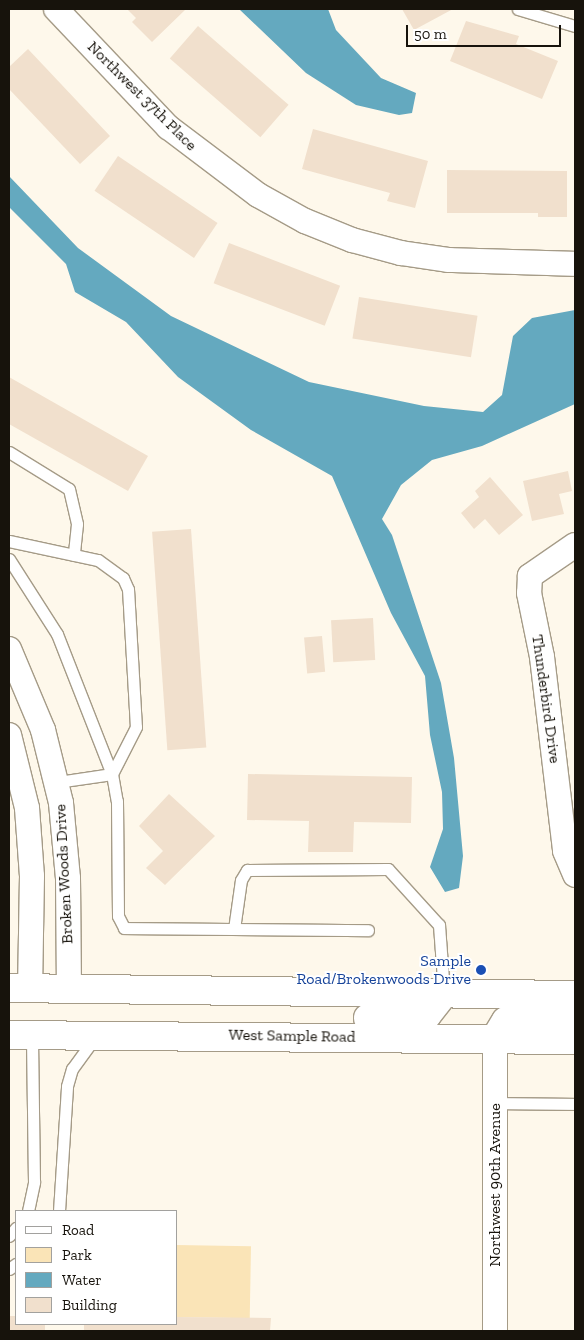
<!DOCTYPE html>
<style>
body{margin:0}
#map{position:relative;width:584px;height:1340px;overflow:hidden;background:#fef8eb;font-family:"Zilla Slab",serif}
div>[style]{position:absolute}
[style*='--x']{left:calc(var(--x)*1px);top:calc(var(--y)*1px);width:calc(var(--w)*1px);rotate:calc(var(--a)*1deg)}
.green>*{inset:0;background:#fae4b7;transform-origin:0 0}
.water>*{inset:0;background:#64a9bf}
.building>*{inset:0;background:#f1e0cd;transform-origin:0 0}
.roads{filter:drop-shadow(1px 0 #a59b87) drop-shadow(-1px 0 #a59b87) drop-shadow(0 1px #a59b87) drop-shadow(0 -1px #a59b87)}
.service>*{height:11px;margin:-5.5px;padding:0 5.5px;transform-origin:5.5px;border-radius:5.5px;background:#fff}
.minor>*{height:24px;margin:-12px;padding:0 12px;transform-origin:12px;border-radius:12px;background:#fff}
.primary>*{height:28px;margin:-14px;padding:0 14px;transform-origin:14px;border-radius:14px;background:#fff}
.dots>*{width:14px;height:14px;translate:-50% -50%;box-sizing:border-box;border:2px solid #fff;border-radius:50%}
span{translate:-50% -50%;white-space:nowrap;text-align:center;line-height:1.15;-webkit-text-stroke:4px #fff;paint-order:stroke}
.street-label{font-size:16px;color:#17130c}
.transit-label{font-size:16px;color:#164399}
.right{translate:-100% -50%;text-align:right}
.frame{position:absolute;inset:0;border:10px solid #17130c;pointer-events:none}
.legend{position:absolute;left:15px;top:1210px;width:162px;height:115px;box-sizing:border-box;background:#fff;border:1px solid #a2a19e;margin:0;padding:6px 9px;list-style:none;font-size:15px;color:#17130c}
.legend li{display:flex;align-items:center;gap:10px;height:25px}
.legend b{width:25px;border:1px solid #a2a19e}
.scale{position:absolute;left:406px;top:25px;width:155px;height:22px;box-sizing:border-box;border:2px solid #17130c;border-top:0;padding-left:6px;font-size:15px;line-height:18px;white-space:nowrap;color:#17130c;-webkit-text-stroke:4px #fff;paint-order:stroke}
</style>
<div id="map">
<div class="green">
<i style="left:176px;top:1245px;width:75px;height:72px;rotate:1deg"></i>
</div>
<div class="water">
<i style="clip-path:polygon(239px 9px,328px 9px,336px 30px,381px 78px,416px 93px,412px 113px,399px 115px,356px 105px,306px 73px)"></i>
<i style="clip-path:polygon(9px 176px,78px 248px,171px 316px,309px 382px,424px 406px,483px 412px,502px 395px,513px 336px,532px 318px,575px 310px,575px 404px,482px 446px,432px 460px,401px 485px,382px 519px,392px 535px,441px 683px,454px 758px,463px 856px,459px 888px,445px 892px,430px 867px,443px 829px,442px 792px,430px 735px,425px 676px,391px 613px,332px 476px,251px 430px,178px 377px,126px 322px,75px 292px,66px 264px,9px 207px)"></i>
</div>
<div class="building">
<i style="clip-path:polygon(127px 9px,186px 9px,152px 42px,132px 22px,136px 18px)"></i>
<i style="clip-path:polygon(402px 9px,453px 9px,414px 30px)"></i>
<i style="clip-path:polygon(466px 21px,519px 36px,516px 44px,558px 61px,542px 99px,450px 61px)"></i>
<i style="left:198px;top:26px;width:120px;height:43px;rotate:41deg"></i>
<i style="clip-path:polygon(28px 49px,110px 136px,80px 164px,9px 89px,9px 67px)"></i>
<i style="clip-path:polygon(313px 129px,428px 161px,415px 208px,387px 201px,390px 193px,302px 169px)"></i>
<i style="left:118px;top:156px;width:120px;height:42px;rotate:34deg"></i>
<i style="clip-path:polygon(447px 170px,567px 171px,567px 217px,538px 217px,538px 213px,447px 213px)"></i>
<i style="left:229px;top:243px;width:119px;height:43px;rotate:21deg"></i>
<i style="left:359px;top:297px;width:120px;height:42px;rotate:9deg"></i>
<i style="clip-path:polygon(9px 377px,148px 456px,128px 491px,9px 424px)"></i>
<i style="clip-path:polygon(568px 471px,572px 491px,559px 494px,564px 514px,532px 521px,523px 481px)"></i>
<i style="clip-path:polygon(490px 477px,523px 515px,499px 535px,485px 519px,474px 529px,461px 513px,479px 497px,475px 491px)"></i>
<i style="left:191px;top:529px;width:219px;height:39px;rotate:86deg"></i>
<i style="left:373px;top:618px;width:42px;height:42px;rotate:87deg"></i>
<i style="left:322px;top:636px;width:36px;height:18px;rotate:85deg"></i>
<i style="clip-path:polygon(248px 774px,412px 777px,411px 823px,354px 822px,353px 852px,308px 852px,309px 821px,247px 820px)"></i>
<i style="clip-path:polygon(169px 794px,215px 836px,165px 885px,146px 868px,163px 851px,139px 826px)"></i>
<i style="clip-path:polygon(9px 1316px,16px 1316px,16px 1324px,45px 1324px,45px 1331px,9px 1331px)"></i>
<i style="clip-path:polygon(176px 1317px,271px 1318px,270px 1331px,84px 1331px,84px 1324px,176px 1324px)"></i>
</div>
<div class="roads">
<div class="service">
<i style="--x:518;--y:9;--w:59;--a:16.6"></i>
<i style="--x:9;--y:452;--w:70;--a:31.7"></i>
<i style="--x:69;--y:489;--w:36;--a:77"></i>
<i style="--x:77;--y:524;--w:31;--a:96"></i>
<i style="--x:9;--y:541;--w:91;--a:12.1"></i>
<i style="--x:98;--y:560;--w:31;--a:36"></i>
<i style="--x:123;--y:578;--w:12;--a:66"></i>
<i style="--x:128;--y:589;--w:138;--a:86.7"></i>
<i style="--x:136;--y:727;--w:53;--a:117.1"></i>
<i style="--x:112;--y:774;--w:27;--a:80"></i>
<i style="--x:117;--y:801;--w:115;--a:89.5"></i>
<i style="--x:118;--y:916;--w:13;--a:63"></i>
<i style="--x:124;--y:928;--w:244;--a:0.5"></i>
<i style="--x:9;--y:559;--w:89;--a:57.4"></i>
<i style="--x:57;--y:634;--w:150;--a:68.6"></i>
<i style="--x:112;--y:774;--w:56;--a:171.7"></i>
<i style="--x:234;--y:929;--w:49;--a:-81.9"></i>
<i style="--x:241;--y:880;--w:12;--a:-59"></i>
<i style="--x:247;--y:870;--w:141;--a:-0.4"></i>
<i style="--x:388;--y:869;--w:76;--a:47.7"></i>
<i style="--x:439;--y:925;--w:68;--a:85.8"></i>
<i style="--x:495;--y:1103;--w:80;--a:0.7"></i>
<i style="--x:28;--y:1211;--w:30;--a:-78"></i>
<i style="--x:34;--y:1182;--w:147;--a:-90.8"></i>
<i style="--x:59;--y:1211;--w:125;--a:-86.3"></i>
<i style="--x:67;--y:1086;--w:18;--a:-74"></i>
<i style="--x:72;--y:1069;--w:39;--a:-54"></i>
<i style="--x:9;--y:1236;--w:11;--a:-49"></i>
<i style="--x:9;--y:1269;--w:9;--a:-36"></i>
</div>
<div class="minor">
<i style="--x:56;--y:9;--w:163;--a:46.5"></i>
<i style="--x:168;--y:127;--w:113;--a:37.1"></i>
<i style="--x:258;--y:195;--w:54;--a:29"></i>
<i style="--x:305;--y:221;--w:51;--a:22"></i>
<i style="--x:352;--y:240;--w:51;--a:14.9"></i>
<i style="--x:401;--y:253;--w:49;--a:8.3"></i>
<i style="--x:449;--y:260;--w:126;--a:1.8"></i>
<i style="--x:575;--y:545;--w:55;--a:145.4"></i>
<i style="--x:530;--y:576;--w:17;--a:93"></i>
<i style="--x:529;--y:593;--w:65;--a:78.5"></i>
<i style="--x:542;--y:657;--w:195;--a:83.2"></i>
<i style="--x:565;--y:851;--w:26;--a:67"></i>
<i style="--x:9;--y:649;--w:88;--a:67.2"></i>
<i style="--x:43;--y:730;--w:75;--a:76.1"></i>
<i style="--x:61;--y:803;--w:75;--a:84.7"></i>
<i style="--x:68;--y:878;--w:111;--a:89.5"></i>
<i style="--x:9;--y:735;--w:75;--a:76.1"></i>
<i style="--x:27;--y:808;--w:68;--a:85.8"></i>
<i style="--x:32;--y:876;--w:112;--a:91"></i>
<i style="--x:495;--y:1039;--w:292;--a:90"></i>
</div>
<div class="primary">
<i style="--x:9;--y:988;--w:566;--a:0.71"></i>
<i style="--x:368;--y:1018;--w:59;--a:-2.9"></i>
<i style="--x:427;--y:1015;--w:28;--a:-52"></i>
<i style="--x:9;--y:1035;--w:566;--a:0.51"></i>
<i style="--x:495;--y:1039;--w:21;--a:-59"></i>
<i style="--x:506;--y:1021;--w:22;--a:-18"></i>
<i style="--x:527;--y:1014;--w:48;--a:0"></i>
</div>
</div>
<div class="dots">
<i style="left:481px;top:970px;background:#1a4fb4"></i>
</div>
<div class="street-label">
<span style="left:142px;top:96px;rotate:45deg">Northwest 37th Place</span>
<span style="left:546px;top:699px;rotate:82deg">Thunderbird Drive</span>
<span style="left:64px;top:874px;rotate:-93deg">Broken Woods Drive</span>
<span style="left:292px;top:1036px;rotate:1deg">West Sample Road</span>
<span style="left:495px;top:1185px;rotate:-90deg">Northwest 90th Avenue</span>
</div>
<div class="transit-label">
<span class="right" style="left:471px;top:970px">Sample<br>Road/Brokenwoods Drive</span>
</div>
<div class="frame"></div>
<ul class="legend">
<li><b style="height:6px;background:#fff"></b>Road</li>
<li><b style="height:14px;background:#fae4b7"></b>Park</li>
<li><b style="height:14px;background:#64a9bf"></b>Water</li>
<li><b style="height:14px;background:#f1e0cd"></b>Building</li>
</ul>
<div class="scale">50 m</div>
</div>
